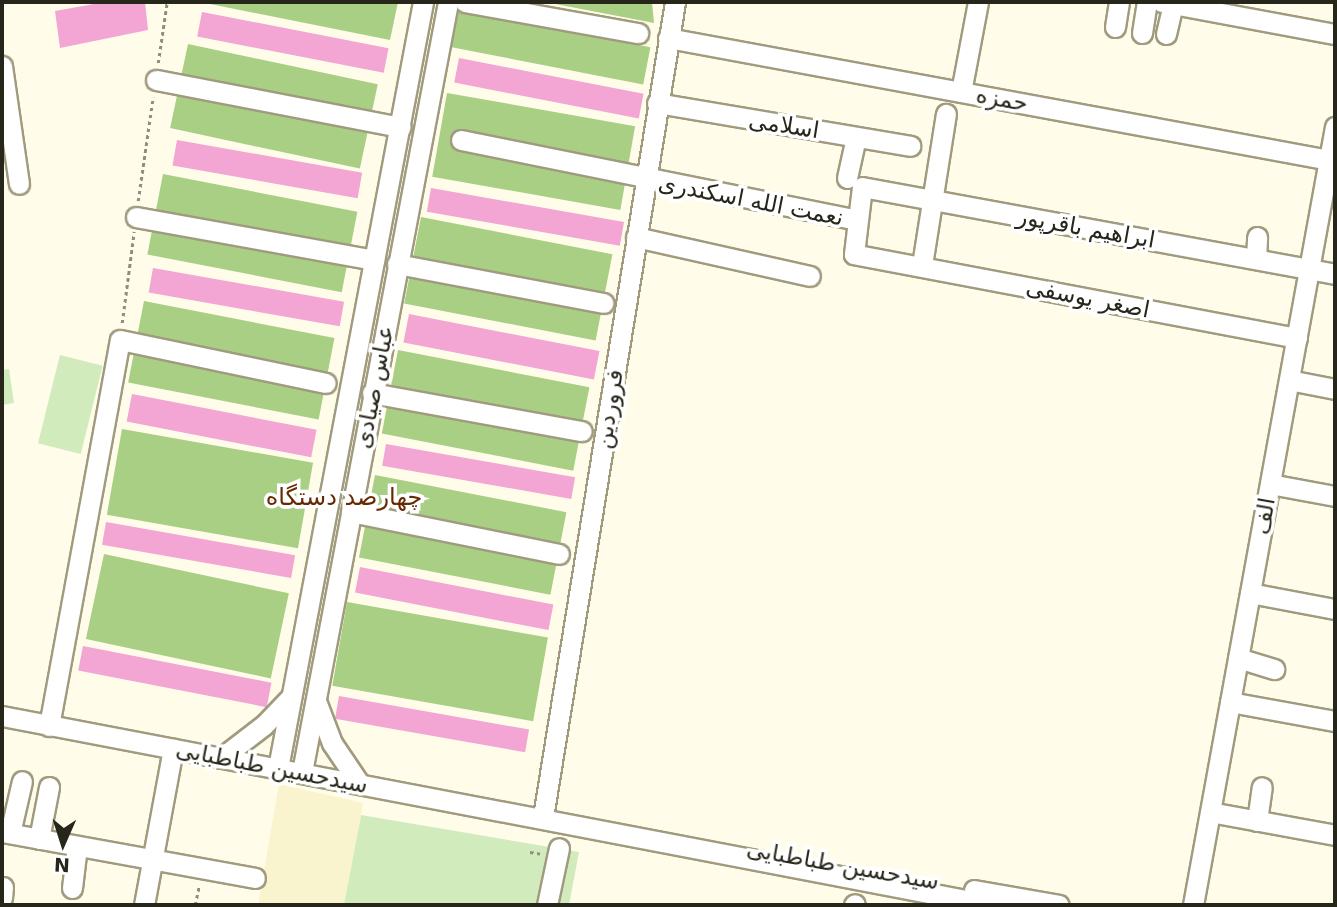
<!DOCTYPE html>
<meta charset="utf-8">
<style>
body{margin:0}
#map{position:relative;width:1337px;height:907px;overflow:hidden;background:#fffcea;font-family:"DejaVu Sans",Cairo,sans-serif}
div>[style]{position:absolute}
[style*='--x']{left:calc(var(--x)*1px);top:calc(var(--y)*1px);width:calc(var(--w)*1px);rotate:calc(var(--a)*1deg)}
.built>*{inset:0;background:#faf4ce}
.green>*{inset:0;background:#d2ebbd;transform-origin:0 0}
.forest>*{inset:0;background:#a8cf84;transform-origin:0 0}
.building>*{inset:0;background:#f3a5d3;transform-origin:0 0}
.path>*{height:2.5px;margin-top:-1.25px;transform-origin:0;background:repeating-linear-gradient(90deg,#8f8d7f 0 3.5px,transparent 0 7px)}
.roads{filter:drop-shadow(2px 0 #a09b7f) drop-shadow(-2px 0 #a09b7f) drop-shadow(0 2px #a09b7f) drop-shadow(0 -2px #a09b7f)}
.minor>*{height:19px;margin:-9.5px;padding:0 9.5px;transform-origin:9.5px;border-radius:9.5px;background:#fff}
span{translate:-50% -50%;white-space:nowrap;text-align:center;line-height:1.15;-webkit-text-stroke:7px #fff;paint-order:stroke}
.street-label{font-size:23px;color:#27261b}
.neighbourhood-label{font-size:24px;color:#672901}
.frame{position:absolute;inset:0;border:4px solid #27261b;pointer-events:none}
.north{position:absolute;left:28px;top:809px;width:70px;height:70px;-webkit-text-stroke:5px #fff;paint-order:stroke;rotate:183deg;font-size:19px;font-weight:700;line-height:28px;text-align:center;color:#27261b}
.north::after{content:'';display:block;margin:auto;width:24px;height:32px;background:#27261b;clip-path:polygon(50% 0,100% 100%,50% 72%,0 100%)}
</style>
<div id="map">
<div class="built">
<i style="clip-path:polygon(279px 784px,363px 803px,344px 905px,258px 905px)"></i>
</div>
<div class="green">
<i style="left:60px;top:355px;width:44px;height:91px;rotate:14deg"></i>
<i style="clip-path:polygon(9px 369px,14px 403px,2px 405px,2px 370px)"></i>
<i style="clip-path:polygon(361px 815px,579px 852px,569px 905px,344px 905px)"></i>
</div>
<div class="forest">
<i style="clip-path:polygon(200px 2px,398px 2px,390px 40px)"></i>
<i style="clip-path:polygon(545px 2px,652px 2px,654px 23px)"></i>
<i style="left:459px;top:10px;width:195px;height:38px;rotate:11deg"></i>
<i style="left:188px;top:44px;width:194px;height:86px;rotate:12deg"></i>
<i style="left:447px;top:93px;width:191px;height:85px;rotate:10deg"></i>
<i style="left:163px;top:174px;width:198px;height:82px;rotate:11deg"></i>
<i style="left:421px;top:217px;width:195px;height:88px;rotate:11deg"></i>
<i style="left:144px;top:301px;width:194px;height:83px;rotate:11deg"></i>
<i style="left:398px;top:350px;width:195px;height:85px;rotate:11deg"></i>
<i style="left:122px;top:429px;width:194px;height:87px;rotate:10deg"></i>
<i style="left:375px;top:475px;width:195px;height:84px;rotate:11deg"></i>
<i style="left:104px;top:554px;width:189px;height:87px;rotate:12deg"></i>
<i style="left:347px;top:602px;width:204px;height:85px;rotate:10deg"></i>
</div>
<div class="building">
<i style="clip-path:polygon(105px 2px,145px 2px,148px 30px,60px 48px,55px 11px)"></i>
<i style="left:202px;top:12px;width:190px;height:25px;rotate:11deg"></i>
<i style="left:459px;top:58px;width:188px;height:25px;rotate:11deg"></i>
<i style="left:177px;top:140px;width:188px;height:26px;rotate:10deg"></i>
<i style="left:431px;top:188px;width:196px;height:24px;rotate:10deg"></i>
<i style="left:153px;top:268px;width:194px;height:25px;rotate:10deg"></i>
<i style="left:409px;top:314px;width:194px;height:29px;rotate:11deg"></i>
<i style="left:132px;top:394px;width:188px;height:28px;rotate:11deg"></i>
<i style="left:386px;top:444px;width:192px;height:22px;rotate:10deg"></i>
<i style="left:106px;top:522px;width:192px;height:23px;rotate:10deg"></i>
<i style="left:360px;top:567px;width:197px;height:26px;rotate:11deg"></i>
<i style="left:83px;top:646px;width:192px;height:25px;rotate:11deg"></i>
<i style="left:339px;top:696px;width:193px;height:23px;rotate:10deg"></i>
</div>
<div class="path">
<i style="--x:158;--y:63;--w:62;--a:-81.6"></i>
<i style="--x:138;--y:201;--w:105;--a:-81.8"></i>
<i style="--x:122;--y:323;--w:92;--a:-82.5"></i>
<i style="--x:530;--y:852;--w:12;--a:9"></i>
<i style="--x:195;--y:905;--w:19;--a:-78"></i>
</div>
<div class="roads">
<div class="minor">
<i style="--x:465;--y:2;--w:176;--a:10.2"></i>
<i style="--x:1162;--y:2;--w:176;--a:10.5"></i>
<i style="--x:1115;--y:27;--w:25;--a:-81"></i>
<i style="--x:1142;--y:33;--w:31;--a:-81"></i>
<i style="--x:1166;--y:34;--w:31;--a:-77"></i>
<i style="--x:668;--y:38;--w:678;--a:10.45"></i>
<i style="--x:2;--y:66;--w:119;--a:81.8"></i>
<i style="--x:156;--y:80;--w:249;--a:10.9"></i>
<i style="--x:961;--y:92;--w:92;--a:-79.3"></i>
<i style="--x:657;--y:103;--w:257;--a:9.6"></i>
<i style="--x:461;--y:140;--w:404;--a:11.4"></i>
<i style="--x:847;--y:178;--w:42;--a:-77.6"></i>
<i style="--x:136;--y:217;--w:242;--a:10.2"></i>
<i style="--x:636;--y:237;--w:178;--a:12.6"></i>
<i style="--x:1256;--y:259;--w:22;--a:-87"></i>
<i style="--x:397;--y:264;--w:210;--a:10.7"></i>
<i style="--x:922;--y:265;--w:153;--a:-81"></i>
<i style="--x:1297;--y:338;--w:451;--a:-169.3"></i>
<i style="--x:854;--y:254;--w:67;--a:-83.2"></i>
<i style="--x:862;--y:187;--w:481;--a:10.4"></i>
<i style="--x:1289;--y:380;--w:47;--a:11.1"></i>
<i style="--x:372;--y:393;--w:213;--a:10.3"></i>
<i style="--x:1270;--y:484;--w:66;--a:10.5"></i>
<i style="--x:351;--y:512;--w:212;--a:11.4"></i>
<i style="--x:1250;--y:593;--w:86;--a:10.7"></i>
<i style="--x:1238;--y:658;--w:38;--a:17"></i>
<i style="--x:316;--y:701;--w:45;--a:69.1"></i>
<i style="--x:332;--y:743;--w:48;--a:56"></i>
<i style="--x:1230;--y:702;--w:107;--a:10.3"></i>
<i style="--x:2;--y:716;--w:1008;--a:10.81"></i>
<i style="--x:49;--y:726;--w:392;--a:-79.6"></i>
<i style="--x:120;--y:340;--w:210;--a:11.8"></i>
<i style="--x:221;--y:758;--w:54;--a:-37.5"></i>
<i style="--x:264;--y:725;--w:37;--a:-46"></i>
<i style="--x:278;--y:768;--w:780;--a:-79.28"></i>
<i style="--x:302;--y:772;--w:784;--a:-79.26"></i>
<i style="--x:1210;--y:812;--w:127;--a:10.4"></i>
<i style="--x:543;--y:817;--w:826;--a:-80.8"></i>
<i style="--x:1257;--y:821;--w:34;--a:-82"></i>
<i style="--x:2;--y:832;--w:257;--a:10.3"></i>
<i style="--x:10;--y:833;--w:53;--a:-77"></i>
<i style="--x:39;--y:839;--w:53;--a:-79.1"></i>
<i style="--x:72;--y:888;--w:42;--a:-83.2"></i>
<i style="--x:974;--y:890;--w:86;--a:10"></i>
<i style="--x:2;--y:898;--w:11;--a:-85"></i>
<i style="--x:144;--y:905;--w:159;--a:-79.5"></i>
<i style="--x:547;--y:905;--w:58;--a:-78.1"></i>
<i style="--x:854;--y:905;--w:1;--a:-45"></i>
<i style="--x:1193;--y:905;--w:791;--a:-79.66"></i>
</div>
</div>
<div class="street-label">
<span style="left:1002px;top:99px;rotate:10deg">حمزه</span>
<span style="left:784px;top:125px;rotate:9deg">اسلامی</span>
<span style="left:751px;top:200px;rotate:11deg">نعمت الله اسکندری</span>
<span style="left:1086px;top:228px;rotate:10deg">ابراهیم باقرپور</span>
<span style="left:1088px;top:298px;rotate:11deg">اصغر یوسفی</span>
<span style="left:374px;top:387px;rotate:-79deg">عباس صیادی</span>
<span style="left:609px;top:409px;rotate:-81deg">فروردین</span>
<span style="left:1264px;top:516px;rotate:-80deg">الف</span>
<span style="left:272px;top:767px;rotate:11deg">سیدحسین طباطبایی</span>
<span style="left:843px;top:865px;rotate:10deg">سیدحسین طباطبایی</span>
</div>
<div class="neighbourhood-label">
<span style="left:344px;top:498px">چهارصد دستگاه</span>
</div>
<div class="frame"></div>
<div class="north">N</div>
</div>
